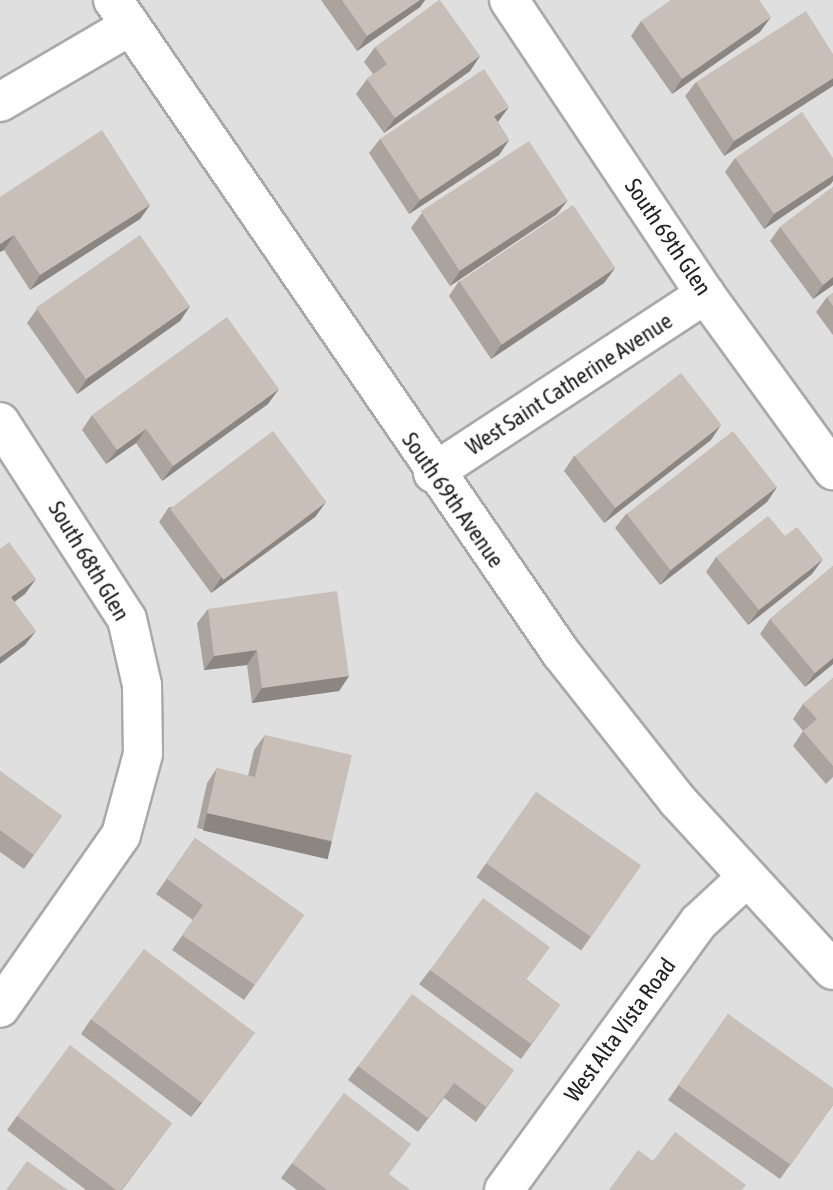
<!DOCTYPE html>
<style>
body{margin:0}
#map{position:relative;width:833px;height:1190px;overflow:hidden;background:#f2efe9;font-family:"Asap Condensed",sans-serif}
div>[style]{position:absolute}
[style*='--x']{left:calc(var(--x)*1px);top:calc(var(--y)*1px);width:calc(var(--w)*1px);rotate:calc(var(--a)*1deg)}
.residential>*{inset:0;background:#e0dfdf;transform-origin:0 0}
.roads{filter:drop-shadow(2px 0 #a9a9a9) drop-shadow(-2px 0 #a9a9a9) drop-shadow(0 2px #a9a9a9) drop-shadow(0 -2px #a9a9a9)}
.minor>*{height:38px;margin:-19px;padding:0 19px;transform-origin:19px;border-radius:19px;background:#fff}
.wall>*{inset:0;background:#aba49e;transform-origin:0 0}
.shaded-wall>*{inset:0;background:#8b8681;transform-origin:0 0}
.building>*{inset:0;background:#c7bfb8;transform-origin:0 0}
span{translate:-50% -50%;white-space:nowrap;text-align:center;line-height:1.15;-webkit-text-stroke:6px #fff;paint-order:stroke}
.street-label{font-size:23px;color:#222}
</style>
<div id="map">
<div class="residential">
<i style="left:0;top:0;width:833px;height:1190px"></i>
</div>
<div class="roads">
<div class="minor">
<i style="--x:113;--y:0;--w:792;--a:55.55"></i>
<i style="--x:561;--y:653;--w:189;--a:51.7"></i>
<i style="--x:678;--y:801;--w:229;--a:47.5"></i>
<i style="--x:509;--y:0;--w:353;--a:56.3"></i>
<i style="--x:705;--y:294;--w:218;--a:54"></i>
<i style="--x:0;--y:102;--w:151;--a:-30.3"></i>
<i style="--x:0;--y:422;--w:234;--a:57.2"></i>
<i style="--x:127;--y:619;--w:68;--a:77.2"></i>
<i style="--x:142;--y:685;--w:69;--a:89.2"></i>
<i style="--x:143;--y:754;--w:84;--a:105.2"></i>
<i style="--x:121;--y:835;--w:211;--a:125"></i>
<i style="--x:433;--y:473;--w:326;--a:-33.3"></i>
<i style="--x:504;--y:1190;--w:331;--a:-54"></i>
<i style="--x:699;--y:922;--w:64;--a:-43.1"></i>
</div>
</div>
<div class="wall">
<i style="clip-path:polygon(321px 0,425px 0,420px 7px,357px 51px)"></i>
<i style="clip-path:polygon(641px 21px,760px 32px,672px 94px,631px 36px)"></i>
<i style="clip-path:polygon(375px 47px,480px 56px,470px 71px,384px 133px,356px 94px,367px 79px,373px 74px,364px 62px)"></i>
<i style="clip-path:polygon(833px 54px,724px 156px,685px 96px,696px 82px)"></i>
<i style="clip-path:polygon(498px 122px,509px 140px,499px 155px,409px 214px,369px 153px,380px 139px)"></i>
<i style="clip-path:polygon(735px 158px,831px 184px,764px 229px,725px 172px)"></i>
<i style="clip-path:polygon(833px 187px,833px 285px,813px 299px,770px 241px,780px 227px)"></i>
<i style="clip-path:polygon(0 197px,150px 205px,140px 219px,30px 290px,4px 250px,0 252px)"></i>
<i style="clip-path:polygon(422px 213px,557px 214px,450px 286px,411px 228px)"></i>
<i style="clip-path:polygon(615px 268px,604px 283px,491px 359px,449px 296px,459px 281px)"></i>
<i style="clip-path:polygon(833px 293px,833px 335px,816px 312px,827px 297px)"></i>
<i style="clip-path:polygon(190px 306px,180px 321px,77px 394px,27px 323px,37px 309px)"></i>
<i style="clip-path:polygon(268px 404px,162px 481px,136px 443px,106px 464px,82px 430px,92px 415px)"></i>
<i style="clip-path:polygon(711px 440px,604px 523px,564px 471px,574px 456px)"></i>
<i style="clip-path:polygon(777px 487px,767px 502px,660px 585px,615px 528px,626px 514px)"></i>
<i style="clip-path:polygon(326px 502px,315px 517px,211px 593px,159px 522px,169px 507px)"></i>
<i style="clip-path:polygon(716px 557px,812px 574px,748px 625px,706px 572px)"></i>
<i style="clip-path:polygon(833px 566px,833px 664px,805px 687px,760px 634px,770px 619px)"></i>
<i style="clip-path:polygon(208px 609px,349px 676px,339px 691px,252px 703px,247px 665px,204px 670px,197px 623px)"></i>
<i style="clip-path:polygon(833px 678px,833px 777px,826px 784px,793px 746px,803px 731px,793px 719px,803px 704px)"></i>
<i style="clip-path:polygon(265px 735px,332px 841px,322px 856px,197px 828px,207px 783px,217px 768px,248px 776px,254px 750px)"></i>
<i style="clip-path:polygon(0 771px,62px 816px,24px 869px,0 852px)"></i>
<i style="left:536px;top:792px;width:128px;height:104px;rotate:35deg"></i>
<i style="clip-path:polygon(195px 838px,304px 915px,244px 1000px,172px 950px,193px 920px,156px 894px)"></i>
<i style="clip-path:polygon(430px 970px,527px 980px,560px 1005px,521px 1059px,419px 984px)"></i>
<i style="clip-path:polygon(728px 1014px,833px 1105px,780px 1179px,668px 1100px)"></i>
<i style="clip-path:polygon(91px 1019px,255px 1032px,191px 1117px,81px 1034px)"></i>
<i style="clip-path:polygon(358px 1066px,514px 1070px,476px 1122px,444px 1098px,418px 1132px,348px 1080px)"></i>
<i style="clip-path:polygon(17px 1116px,172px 1123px,122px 1190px,86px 1190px,7px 1130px)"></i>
<i style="clip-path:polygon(292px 1163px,389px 1175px,410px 1190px,297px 1190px,281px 1178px)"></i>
</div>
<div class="shaded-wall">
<i style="clip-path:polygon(420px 0,425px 0,420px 7px,357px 51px,367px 36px)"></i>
<i style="clip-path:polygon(771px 17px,760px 32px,672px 94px,682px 79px)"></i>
<i style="clip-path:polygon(480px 56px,470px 71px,384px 133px,395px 118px)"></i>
<i style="clip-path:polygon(833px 78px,833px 86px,724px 156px,734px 141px)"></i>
<i style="clip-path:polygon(509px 107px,498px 122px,484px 131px,494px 116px)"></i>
<i style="clip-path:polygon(509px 140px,499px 155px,409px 214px,420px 200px)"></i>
<i style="clip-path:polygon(833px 175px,833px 181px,831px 184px,764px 229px,774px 214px)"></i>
<i style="clip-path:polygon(568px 200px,557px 214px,450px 286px,460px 271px)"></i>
<i style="clip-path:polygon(150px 205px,140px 219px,30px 290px,40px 275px)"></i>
<i style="clip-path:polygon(14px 235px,4px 250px,0 252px,0 244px)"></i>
<i style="clip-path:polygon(615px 268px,604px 283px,491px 359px,501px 345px)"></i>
<i style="clip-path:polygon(833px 277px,833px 285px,813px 299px,823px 285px)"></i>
<i style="clip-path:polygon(190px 306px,180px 321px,77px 394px,87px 379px)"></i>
<i style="clip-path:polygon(279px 389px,268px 404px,162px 481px,173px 466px)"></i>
<i style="clip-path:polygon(721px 425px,711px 440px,604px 523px,615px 508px)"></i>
<i style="clip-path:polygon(146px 429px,136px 443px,106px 464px,117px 450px)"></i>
<i style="clip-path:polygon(777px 487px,767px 502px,660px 585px,670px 571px)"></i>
<i style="clip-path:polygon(326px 502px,315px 517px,211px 593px,221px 578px)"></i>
<i style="clip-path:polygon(823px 559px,812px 574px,748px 625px,759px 610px)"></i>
<i style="clip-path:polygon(36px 579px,25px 594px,1px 612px,11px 597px)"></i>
<i style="clip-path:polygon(36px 631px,25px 645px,0 664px,0 657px)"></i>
<i style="clip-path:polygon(257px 650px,247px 665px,204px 670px,214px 656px)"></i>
<i style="clip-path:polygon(833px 658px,833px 664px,805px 687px,815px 673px)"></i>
<i style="clip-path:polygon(349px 676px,339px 691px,252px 703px,262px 688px)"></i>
<i style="left:207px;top:813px;width:128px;height:18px;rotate:13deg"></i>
<i style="clip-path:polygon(255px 1032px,244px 1047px,191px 1117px,201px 1102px)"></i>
</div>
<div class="building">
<i style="clip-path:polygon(342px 0,420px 0,367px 36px)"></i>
<i style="clip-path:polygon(439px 0,440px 0,480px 56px,395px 118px,367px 79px,387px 64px,375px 47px)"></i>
<i style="clip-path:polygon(671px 0,759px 0,771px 17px,682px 79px,641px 21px)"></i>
<i style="clip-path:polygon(806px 11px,833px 54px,833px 78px,734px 141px,696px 82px)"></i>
<i style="clip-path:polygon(484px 69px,509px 107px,494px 116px,509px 140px,420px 200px,380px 139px)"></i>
<i style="clip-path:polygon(802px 112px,833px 158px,833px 175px,774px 214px,735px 158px)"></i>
<i style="clip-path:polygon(102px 130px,150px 205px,40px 275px,14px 235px,0 244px,0 197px)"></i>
<i style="left:529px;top:141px;width:71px;height:129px;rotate:57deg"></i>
<i style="clip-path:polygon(833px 187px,833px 277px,823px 285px,780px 227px)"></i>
<i style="left:573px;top:205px;width:76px;height:137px;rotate:56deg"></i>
<i style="left:140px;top:235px;width:87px;height:127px;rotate:55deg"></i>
<i style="clip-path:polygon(833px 293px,833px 306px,827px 297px)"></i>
<i style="clip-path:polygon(227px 317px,279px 389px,173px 466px,146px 429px,117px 450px,92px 415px)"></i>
<i style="left:681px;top:373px;width:66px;height:135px;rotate:52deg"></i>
<i style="left:273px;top:431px;width:89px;height:129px;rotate:53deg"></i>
<i style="left:733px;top:431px;width:71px;height:135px;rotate:52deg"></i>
<i style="clip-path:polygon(768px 516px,785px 536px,797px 527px,823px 559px,759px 610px,716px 557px)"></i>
<i style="clip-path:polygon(9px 542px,36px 579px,11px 597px,36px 631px,0 657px,0 549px)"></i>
<i style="clip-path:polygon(833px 566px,833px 658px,815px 673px,770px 619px)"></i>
<i style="clip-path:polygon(337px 591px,349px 676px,262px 688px,257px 650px,214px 656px,208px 609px)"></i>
<i style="clip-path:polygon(833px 678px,833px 766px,803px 731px,817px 719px,803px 704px)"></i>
<i style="clip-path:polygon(265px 735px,352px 755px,332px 841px,207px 813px,217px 768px,255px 777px)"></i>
<i style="clip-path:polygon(0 771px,62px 816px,34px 855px,0 830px)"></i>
<i style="left:536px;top:792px;width:128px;height:87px;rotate:35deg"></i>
<i style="clip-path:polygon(195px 838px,304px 915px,255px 985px,182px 935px,203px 905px,167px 879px)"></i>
<i style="clip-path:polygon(483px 898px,550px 947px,526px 980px,560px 1005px,531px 1044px,430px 970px)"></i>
<i style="left:144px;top:949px;width:139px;height:88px;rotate:37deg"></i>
<i style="clip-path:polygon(412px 994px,514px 1070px,486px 1107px,454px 1083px,428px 1118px,358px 1066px)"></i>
<i style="clip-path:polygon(728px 1014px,833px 1088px,833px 1104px,791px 1165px,678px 1085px)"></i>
<i style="clip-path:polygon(70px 1045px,172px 1123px,121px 1190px,116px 1190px,17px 1116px)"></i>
<i style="clip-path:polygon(344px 1093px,411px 1144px,389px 1174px,410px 1190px,327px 1190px,292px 1163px)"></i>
<i style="clip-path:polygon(675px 1132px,746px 1185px,742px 1190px,609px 1190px,638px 1150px,653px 1161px)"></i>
<i style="clip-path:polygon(27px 1161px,68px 1190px,6px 1190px)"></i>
</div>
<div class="street-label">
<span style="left:668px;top:237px;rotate:56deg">South 69th Glen</span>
<span style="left:569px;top:384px;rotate:-33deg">West Saint Catherine Avenue</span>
<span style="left:453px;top:500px;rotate:55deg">South 69th Avenue</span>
<span style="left:89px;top:561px;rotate:59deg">South 68th Glen</span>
<span style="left:620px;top:1030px;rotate:-54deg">West Alta Vista Road</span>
</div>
</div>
